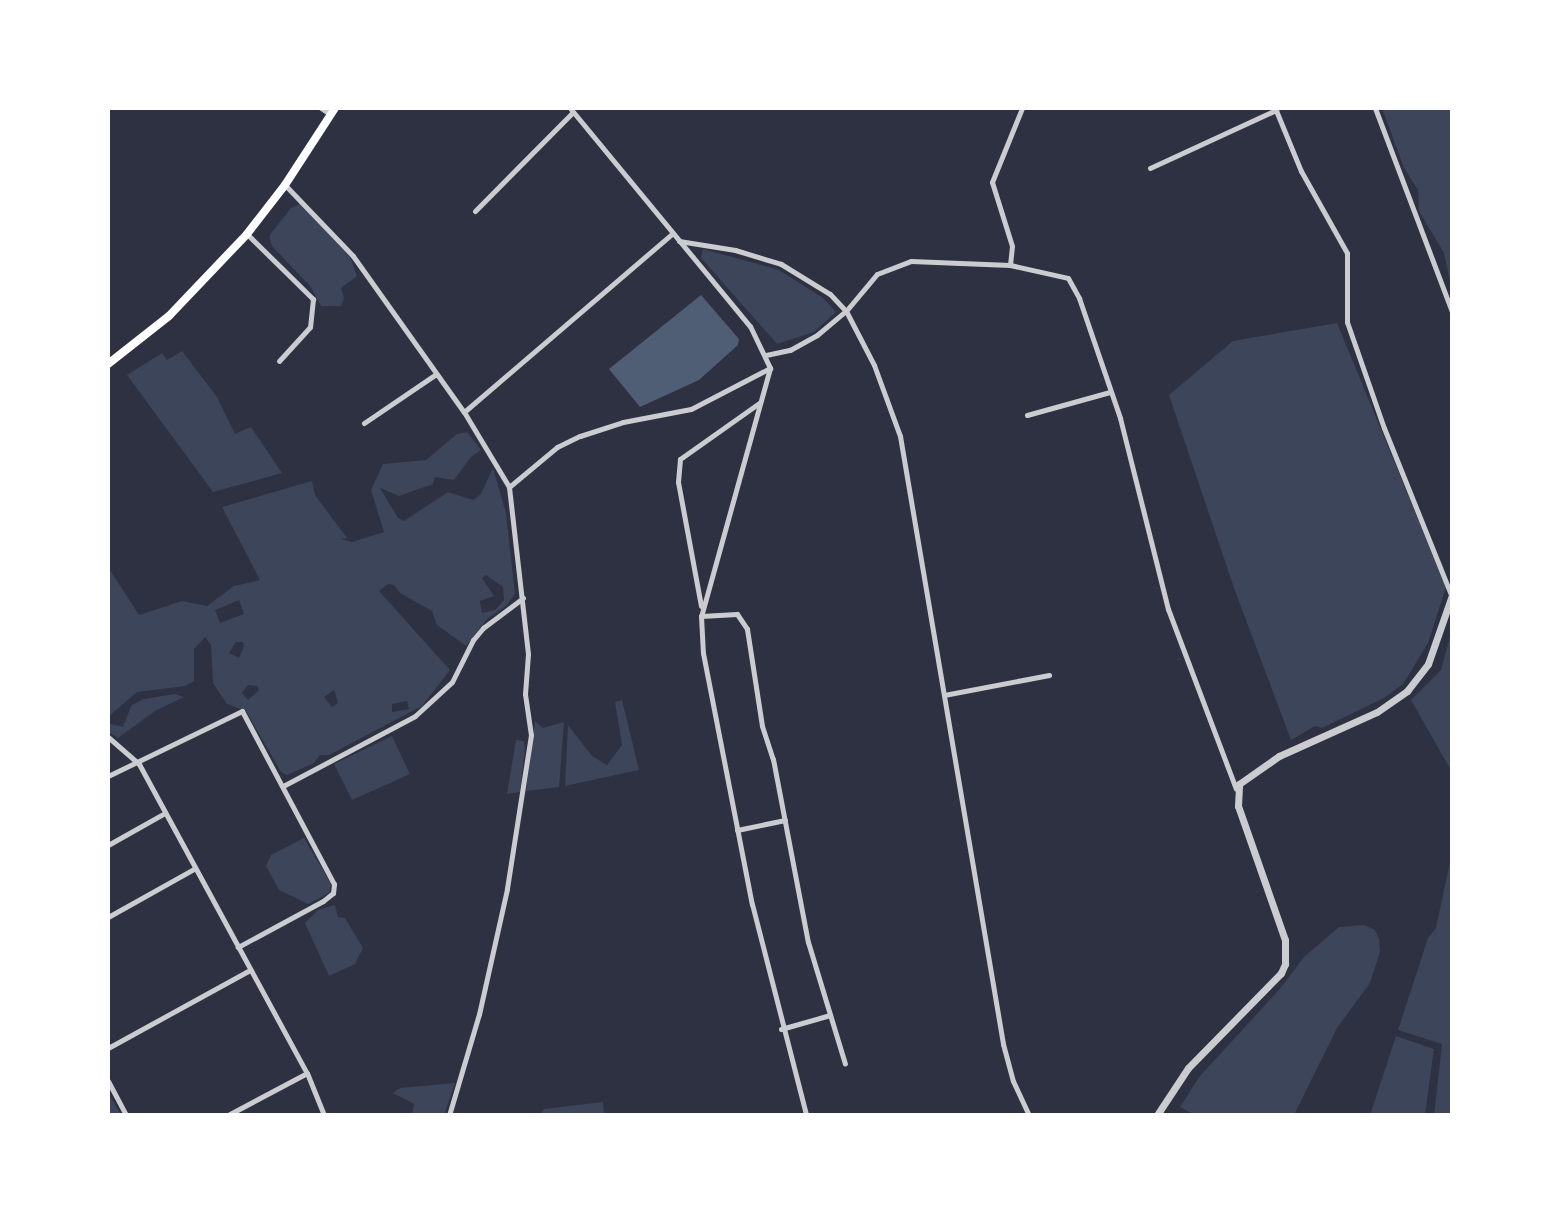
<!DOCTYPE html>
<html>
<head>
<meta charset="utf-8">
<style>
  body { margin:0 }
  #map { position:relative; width:1560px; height:1223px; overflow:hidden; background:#2d3142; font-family:"PT Sans",sans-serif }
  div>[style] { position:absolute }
  .green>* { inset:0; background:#3c4559 }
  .water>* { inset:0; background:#4f5d75 }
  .minor>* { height:5px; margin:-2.5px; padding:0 2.5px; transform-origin:2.5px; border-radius:2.5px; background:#caccd0 }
  .tertiary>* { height:7px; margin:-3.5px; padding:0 3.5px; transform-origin:3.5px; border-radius:3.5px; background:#caccd0 }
  .primary>* { height:8px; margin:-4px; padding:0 4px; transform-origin:4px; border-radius:4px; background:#fff }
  span { translate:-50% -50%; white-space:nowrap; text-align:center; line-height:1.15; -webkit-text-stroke:4.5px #fff; paint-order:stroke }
  .frame { position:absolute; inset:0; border:110px solid #fff; pointer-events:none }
</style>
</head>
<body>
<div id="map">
  <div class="green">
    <div style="clip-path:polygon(1382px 108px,1452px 108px,1452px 291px,1444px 253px,1419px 211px,1418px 190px,1404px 168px)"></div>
    <div style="clip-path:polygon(300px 204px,350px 257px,357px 276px,341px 288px,344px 298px,341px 306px,321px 306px,310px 286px,272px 246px,269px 236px,291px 208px)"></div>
    <div style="clip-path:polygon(703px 249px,779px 270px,823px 298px,836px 312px,814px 332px,777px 344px,701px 258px)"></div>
    <div style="clip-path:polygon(1337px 323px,1446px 587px,1428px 643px,1403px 684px,1384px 698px,1322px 728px,1315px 726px,1291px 740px,1234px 588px,1169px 395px,1233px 341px)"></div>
    <div style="clip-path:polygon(182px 351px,217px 397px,235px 434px,251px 427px,282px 473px,213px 492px,127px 375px,162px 353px,167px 360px)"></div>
    <div style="clip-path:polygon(evenodd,467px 432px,481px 450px,471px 457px,454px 480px,435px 477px,433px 484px,399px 496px,380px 488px,398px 518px,404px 521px,448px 492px,473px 500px,481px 494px,493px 468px,506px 513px,515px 594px,506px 606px,487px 619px,466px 646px,437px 625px,432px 611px,400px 593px,394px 585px,388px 584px,379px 591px,450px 670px,422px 706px,329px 755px,320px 755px,314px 763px,287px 775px,281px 772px,246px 711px,227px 704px,213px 683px,211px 645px,205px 637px,194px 649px,194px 681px,185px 686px,137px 692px,108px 717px,108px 567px,139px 615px,182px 601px,207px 606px,234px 586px,260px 580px,222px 507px,312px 481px,315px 495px,347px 538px,341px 539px,352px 542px,384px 532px,371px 490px,383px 464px,426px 460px,457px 434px,467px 432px,486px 575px,503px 587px,504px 600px,495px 610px,482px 613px,480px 601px,494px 596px,482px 578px,486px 575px,467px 432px,239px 600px,244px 614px,220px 623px,215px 610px,239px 600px,467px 432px,236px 642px,243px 642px,244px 646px,239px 658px,229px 653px,236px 642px,467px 432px,248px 685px,257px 686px,259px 690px,248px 700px,242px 693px,248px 685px,467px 432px,334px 690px,338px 703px,332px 707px,324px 697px,334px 690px,467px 432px,407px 701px,409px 709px,392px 712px,392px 704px,407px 701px)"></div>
    <div style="clip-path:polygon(1452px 629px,1452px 772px,1411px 700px,1441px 670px)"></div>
    <div style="clip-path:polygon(175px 694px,184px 697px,155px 711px,118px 738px,108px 732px,108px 723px,123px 727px,131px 706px,143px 699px)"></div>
    <div style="clip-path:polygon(622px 700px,639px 770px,565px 786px,568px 725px,592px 756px,607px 765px,622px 745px,615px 702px)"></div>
    <div style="clip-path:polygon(535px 721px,543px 728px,564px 722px,559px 787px,526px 791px)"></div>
    <div style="clip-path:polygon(392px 736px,410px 774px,352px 800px,334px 764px)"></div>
    <div style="clip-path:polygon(516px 740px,524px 741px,525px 748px,520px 792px,507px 794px)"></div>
    <div style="clip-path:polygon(304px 838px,331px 884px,329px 893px,308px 904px,279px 890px,266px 866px,271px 855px)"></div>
    <div style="clip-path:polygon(1452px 852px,1452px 1115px,1434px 1115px,1442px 1044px,1398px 1030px,1428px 938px,1436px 928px)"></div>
    <div style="clip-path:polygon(335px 905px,338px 917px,345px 918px,363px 948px,355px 964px,329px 976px,305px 923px,318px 910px)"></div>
    <div style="clip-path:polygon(1364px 925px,1375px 930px,1379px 939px,1380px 952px,1370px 983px,1337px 1028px,1294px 1115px,1195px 1115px,1180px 1107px,1200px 1076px,1279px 990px,1304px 957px,1339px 927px)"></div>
    <div style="clip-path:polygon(1396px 1036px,1434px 1049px,1425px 1115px,1370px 1115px)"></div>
    <div style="clip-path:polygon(455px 1083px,444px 1115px,412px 1115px,414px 1104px,393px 1093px,400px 1088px)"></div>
    <div style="clip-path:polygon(108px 1093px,121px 1115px,108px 1115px)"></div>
    <div style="clip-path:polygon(603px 1102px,604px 1115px,540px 1115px,544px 1109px)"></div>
  </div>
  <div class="water">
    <div style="clip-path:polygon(701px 295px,739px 339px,738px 345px,699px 380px,640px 407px,609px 369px)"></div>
  </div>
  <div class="minor">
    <div style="left:321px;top:108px;width:11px;rotate:34deg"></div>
    <div style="left:570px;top:108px;width:283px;rotate:50.5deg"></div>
    <div style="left:750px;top:326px;width:47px;rotate:64.5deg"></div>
    <div style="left:770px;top:368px;width:257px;rotate:105.5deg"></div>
    <div style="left:701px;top:616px;width:37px;rotate:87deg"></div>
    <div style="left:703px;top:653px;width:256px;rotate:79deg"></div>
    <div style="left:752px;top:904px;width:218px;rotate:75.6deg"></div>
    <div style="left:1275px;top:108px;width:68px;rotate:67.6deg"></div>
    <div style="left:1301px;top:171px;width:94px;rotate:60.7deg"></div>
    <div style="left:1347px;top:253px;width:69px;rotate:90deg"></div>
    <div style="left:1347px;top:322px;width:112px;rotate:70.8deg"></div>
    <div style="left:1384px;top:428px;width:182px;rotate:68.1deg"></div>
    <div style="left:1375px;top:108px;width:218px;rotate:69.3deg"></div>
    <div style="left:1150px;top:168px;width:139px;rotate:-24.7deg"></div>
    <div style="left:285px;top:185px;width:98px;rotate:46.2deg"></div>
    <div style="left:353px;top:256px;width:191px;rotate:54.6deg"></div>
    <div style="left:464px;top:412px;width:87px;rotate:59deg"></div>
    <div style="left:509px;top:487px;width:168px;rotate:83.5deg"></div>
    <div style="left:528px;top:654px;width:40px;rotate:94.3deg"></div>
    <div style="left:525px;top:694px;width:41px;rotate:81.7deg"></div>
    <div style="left:531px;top:735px;width:156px;rotate:98.9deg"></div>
    <div style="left:507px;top:889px;width:128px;rotate:102.6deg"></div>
    <div style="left:479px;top:1014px;width:105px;rotate:106.5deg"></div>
    <div style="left:475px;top:211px;width:139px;rotate:-45.3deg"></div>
    <div style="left:247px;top:234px;width:93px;rotate:44.6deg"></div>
    <div style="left:313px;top:299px;width:28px;rotate:96deg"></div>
    <div style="left:310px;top:327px;width:46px;rotate:132.4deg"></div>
    <div style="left:679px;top:241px;width:57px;rotate:9.1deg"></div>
    <div style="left:735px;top:250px;width:48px;rotate:16.9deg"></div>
    <div style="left:781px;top:264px;width:57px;rotate:31.5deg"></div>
    <div style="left:830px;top:294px;width:23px;rotate:47deg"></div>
    <div style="left:846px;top:311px;width:61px;rotate:62.6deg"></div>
    <div style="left:874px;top:365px;width:76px;rotate:69.9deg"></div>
    <div style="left:900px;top:436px;width:617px;rotate:80.38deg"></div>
    <div style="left:1003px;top:1044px;width:38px;rotate:75deg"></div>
    <div style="left:1013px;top:1081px;width:38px;rotate:65deg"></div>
    <div style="left:1010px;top:265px;width:19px;rotate:-84deg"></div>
    <div style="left:1012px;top:246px;width:67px;rotate:-107.4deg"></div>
    <div style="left:992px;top:182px;width:80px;rotate:-67.9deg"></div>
    <div style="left:766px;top:355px;width:25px;rotate:-12deg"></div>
    <div style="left:790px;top:350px;width:31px;rotate:-29deg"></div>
    <div style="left:817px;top:335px;width:38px;rotate:-40deg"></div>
    <div style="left:846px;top:311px;width:48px;rotate:-50deg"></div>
    <div style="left:877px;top:274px;width:36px;rotate:-21deg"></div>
    <div style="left:911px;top:261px;width:99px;rotate:2.3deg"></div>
    <div style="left:1010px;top:265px;width:59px;rotate:12.6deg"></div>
    <div style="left:1068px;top:278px;width:23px;rotate:61deg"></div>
    <div style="left:1079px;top:298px;width:127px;rotate:71.1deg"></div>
    <div style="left:1120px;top:418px;width:197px;rotate:75.9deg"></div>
    <div style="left:1168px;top:609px;width:192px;rotate:69.3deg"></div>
    <div style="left:464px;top:412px;width:275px;rotate:-40.6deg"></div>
    <div style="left:1027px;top:415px;width:86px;rotate:-15.5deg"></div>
    <div style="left:364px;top:423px;width:87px;rotate:-34.2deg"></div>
    <div style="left:509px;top:487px;width:62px;rotate:-39.8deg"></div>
    <div style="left:557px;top:447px;width:25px;rotate:-26deg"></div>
    <div style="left:580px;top:436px;width:45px;rotate:-18deg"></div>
    <div style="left:623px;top:422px;width:69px;rotate:-10.8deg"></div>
    <div style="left:691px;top:409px;width:89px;rotate:-27.4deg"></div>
    <div style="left:701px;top:606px;width:126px;rotate:-100.5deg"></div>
    <div style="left:678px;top:482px;width:23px;rotate:-85deg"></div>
    <div style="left:680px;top:459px;width:97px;rotate:-35.3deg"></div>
    <div style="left:701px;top:616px;width:36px;rotate:-3deg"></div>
    <div style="left:737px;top:614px;width:18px;rotate:56deg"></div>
    <div style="left:747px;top:629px;width:98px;rotate:81.2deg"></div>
    <div style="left:762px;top:726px;width:35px;rotate:72deg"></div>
    <div style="left:773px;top:759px;width:186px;rotate:79.2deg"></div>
    <div style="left:808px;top:942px;width:127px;rotate:73.1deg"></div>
    <div style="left:944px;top:695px;width:107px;rotate:-10.8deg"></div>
    <div style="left:108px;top:737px;width:41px;rotate:41.1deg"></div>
    <div style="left:139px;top:764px;width:352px;rotate:61.5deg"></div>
    <div style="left:307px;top:1073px;width:45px;rotate:68deg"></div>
    <div style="left:108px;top:776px;width:149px;rotate:-25.9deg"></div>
    <div style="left:242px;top:711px;width:196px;rotate:62deg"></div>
    <div style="left:334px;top:884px;width:9px;rotate:96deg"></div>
    <div style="left:333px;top:893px;width:13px;rotate:141deg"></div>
    <div style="left:323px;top:901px;width:97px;rotate:151.6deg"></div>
    <div style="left:283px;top:786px;width:149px;rotate:-27.9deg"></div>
    <div style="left:415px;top:716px;width:50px;rotate:-42.6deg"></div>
    <div style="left:452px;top:682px;width:47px;rotate:-63.4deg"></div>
    <div style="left:473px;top:640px;width:16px;rotate:-50deg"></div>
    <div style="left:483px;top:628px;width:50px;rotate:-36.9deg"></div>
    <div style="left:737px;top:830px;width:49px;rotate:-11.8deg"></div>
    <div style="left:108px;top:845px;width:63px;rotate:-29.4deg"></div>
    <div style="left:108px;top:917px;width:98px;rotate:-29.2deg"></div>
    <div style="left:781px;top:1029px;width:51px;rotate:-15.9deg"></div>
    <div style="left:108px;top:1048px;width:162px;rotate:-28.8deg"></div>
    <div style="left:108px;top:1081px;width:38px;rotate:62deg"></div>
    <div style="left:228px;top:1115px;width:89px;rotate:-28deg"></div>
  </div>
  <div class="tertiary">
    <div style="left:1157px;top:1115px;width:56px;rotate:-56.6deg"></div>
    <div style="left:1188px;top:1068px;width:133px;rotate:-45.6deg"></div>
    <div style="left:1281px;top:973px;width:10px;rotate:-66deg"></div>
    <div style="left:1285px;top:964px;width:24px;rotate:-90deg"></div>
    <div style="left:1285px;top:940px;width:142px;rotate:-109.3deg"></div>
    <div style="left:1238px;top:806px;width:22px;rotate:-87deg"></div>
    <div style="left:1239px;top:784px;width:49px;rotate:-35deg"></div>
    <div style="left:1279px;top:756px;width:107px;rotate:-24.2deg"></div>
    <div style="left:1377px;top:712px;width:37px;rotate:-35deg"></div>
    <div style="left:1407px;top:691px;width:34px;rotate:-52deg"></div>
    <div style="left:1428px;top:664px;width:73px;rotate:-70.8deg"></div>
  </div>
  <div class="primary">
    <div style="left:108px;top:364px;width:78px;rotate:-38.2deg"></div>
    <div style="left:169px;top:316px;width:113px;rotate:-46.4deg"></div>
    <div style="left:247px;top:234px;width:62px;rotate:-52.2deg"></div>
    <div style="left:285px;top:185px;width:92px;rotate:-57deg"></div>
  </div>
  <div class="frame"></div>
</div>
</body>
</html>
